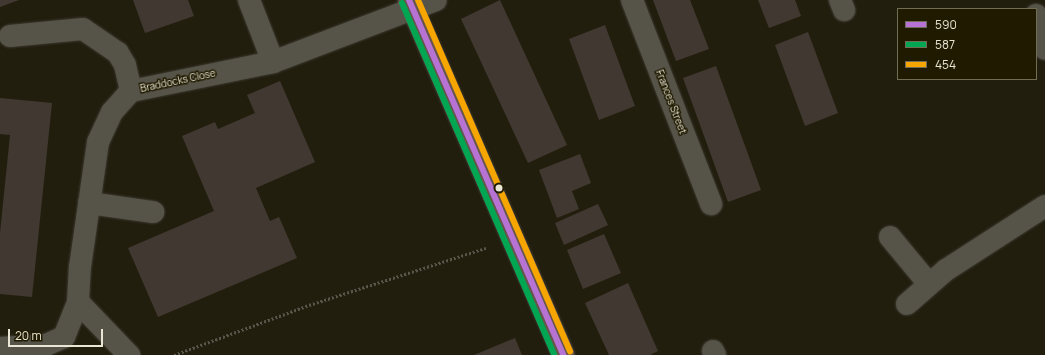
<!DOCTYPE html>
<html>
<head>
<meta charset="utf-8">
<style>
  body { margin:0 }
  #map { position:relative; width:1045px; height:355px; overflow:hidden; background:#221e0e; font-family:Manrope,sans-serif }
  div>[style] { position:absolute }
  .building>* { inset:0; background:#413931 }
  .path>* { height:2.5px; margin-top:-1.25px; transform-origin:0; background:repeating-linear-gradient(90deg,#58564b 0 2px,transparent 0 4px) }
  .roads { filter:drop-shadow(0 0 1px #3c392f) drop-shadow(0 0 1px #3c392f) }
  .minor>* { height:22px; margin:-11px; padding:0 11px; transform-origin:11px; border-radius:11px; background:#565348 }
  .highway>* { height:22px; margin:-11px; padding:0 11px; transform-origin:11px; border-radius:11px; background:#67554c }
  .bus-1>* { height:6px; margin:-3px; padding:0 3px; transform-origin:3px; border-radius:3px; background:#b673d3 }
  .bus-2>* { height:6px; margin:-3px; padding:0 3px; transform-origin:3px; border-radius:3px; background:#00a651 }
  .bus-3>* { height:6px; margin:-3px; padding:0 3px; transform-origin:3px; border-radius:3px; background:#f7a600 }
  .dots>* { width:11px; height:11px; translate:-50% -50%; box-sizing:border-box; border:2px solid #201a00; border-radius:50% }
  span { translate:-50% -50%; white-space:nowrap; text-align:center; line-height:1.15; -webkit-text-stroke:3px #201a00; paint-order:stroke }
  .street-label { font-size:10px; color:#e9e6d5 }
  .legend { position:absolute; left:897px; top:8px; width:140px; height:72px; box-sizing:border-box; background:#201a00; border:1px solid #706c55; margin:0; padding:5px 7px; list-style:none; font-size:12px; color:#e9e6d5 }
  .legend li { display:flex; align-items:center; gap:8px; height:20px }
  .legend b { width:20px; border:1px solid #706c55 }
  .scale { position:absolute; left:8px; top:329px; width:95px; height:18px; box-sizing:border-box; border:2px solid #e9e6d5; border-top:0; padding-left:5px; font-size:12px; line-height:14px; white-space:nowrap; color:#e9e6d5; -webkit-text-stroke:3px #201a00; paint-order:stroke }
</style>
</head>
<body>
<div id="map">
  <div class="building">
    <div style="clip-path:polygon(0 0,19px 0,0 7px)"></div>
    <div style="clip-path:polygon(133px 0,188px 0,194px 16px,145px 33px)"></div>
    <div style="clip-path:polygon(500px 0,567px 145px,528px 163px,461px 19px)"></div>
    <div style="clip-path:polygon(653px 0,690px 0,709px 49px,676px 61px)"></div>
    <div style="clip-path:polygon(758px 0,795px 0,801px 16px,769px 28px)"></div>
    <div style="clip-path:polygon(605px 25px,635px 106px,599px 120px,569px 39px)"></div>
    <div style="clip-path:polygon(808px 32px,838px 113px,805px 126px,775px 45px)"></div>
    <div style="clip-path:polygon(716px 66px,761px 190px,728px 202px,683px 78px)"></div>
    <div style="clip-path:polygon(280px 81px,315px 162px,256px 188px,270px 221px,279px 217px,297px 258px,158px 317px,128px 248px,214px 211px,182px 136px,215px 122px,218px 129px,255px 113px,247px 95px)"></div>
    <div style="clip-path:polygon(0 98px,52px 103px,32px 297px,0 294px,0 233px,10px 135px,0 134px)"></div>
    <div style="clip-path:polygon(580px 154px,591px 183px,572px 191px,579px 209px,557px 218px,539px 170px)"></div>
    <div style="clip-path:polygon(598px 204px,608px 225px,564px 245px,555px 223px)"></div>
    <div style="clip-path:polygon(604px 234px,621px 273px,583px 289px,567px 250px)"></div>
    <div style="clip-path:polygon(628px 283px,658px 351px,650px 355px,609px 355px,585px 303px)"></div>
    <div style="clip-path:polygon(515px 338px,522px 355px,474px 355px)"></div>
  </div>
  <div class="path">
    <div style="left:174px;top:355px;width:144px;rotate:-20.3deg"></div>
    <div style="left:309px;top:305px;width:186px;rotate:-17.9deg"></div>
  </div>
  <div class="roads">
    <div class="minor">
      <div style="left:249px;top:0;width:66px;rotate:68.8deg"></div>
      <div style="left:632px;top:0;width:219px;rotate:68.8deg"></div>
      <div style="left:840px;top:0;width:11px;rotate:68deg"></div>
      <div style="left:1036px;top:15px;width:35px;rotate:75deg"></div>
      <div style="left:10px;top:36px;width:73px;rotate:-5.5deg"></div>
      <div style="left:83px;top:29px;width:42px;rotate:34.4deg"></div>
      <div style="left:118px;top:53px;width:14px;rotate:60deg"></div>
      <div style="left:125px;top:65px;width:27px;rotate:77deg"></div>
      <div style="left:89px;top:203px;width:65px;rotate:8deg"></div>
      <div style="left:890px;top:237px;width:61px;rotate:50.3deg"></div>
      <div style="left:78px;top:302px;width:74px;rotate:46.1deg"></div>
      <div style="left:907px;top:304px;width:52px;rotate:-41.1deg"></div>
      <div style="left:946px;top:270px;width:118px;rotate:-32.9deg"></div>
      <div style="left:0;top:348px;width:46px;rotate:-3.7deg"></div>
      <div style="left:46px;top:345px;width:20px;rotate:-24deg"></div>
      <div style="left:64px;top:337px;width:38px;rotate:-68deg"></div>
      <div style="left:78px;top:302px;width:35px;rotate:-87deg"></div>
      <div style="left:80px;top:267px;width:126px;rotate:-81.8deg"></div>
      <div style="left:98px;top:142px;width:33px;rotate:-65deg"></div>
      <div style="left:112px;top:112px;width:28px;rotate:-48deg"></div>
      <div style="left:131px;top:91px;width:145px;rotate:-11.5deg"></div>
      <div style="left:273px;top:62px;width:174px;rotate:-20.8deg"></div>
      <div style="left:713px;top:351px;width:4px;rotate:63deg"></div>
    </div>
    <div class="highway">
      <div style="left:409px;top:0;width:387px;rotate:66.5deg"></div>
    </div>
  </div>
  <div class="bus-1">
    <div style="left:409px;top:0;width:387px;rotate:66.5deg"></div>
  </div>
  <div class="bus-2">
    <div style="left:402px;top:3px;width:383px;rotate:66.6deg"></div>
  </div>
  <div class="bus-3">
    <div style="left:418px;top:0;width:383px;rotate:66.6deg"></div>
  </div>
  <div class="dots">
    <div style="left:499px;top:188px;background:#e9e6d5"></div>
  </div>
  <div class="street-label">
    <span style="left:178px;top:81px;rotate:-12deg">Braddocks Close</span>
    <span style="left:671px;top:102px;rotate:69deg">Frances Street</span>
  </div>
  <ul class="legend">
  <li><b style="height:5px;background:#b673d3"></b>590</li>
  <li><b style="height:5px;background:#00a651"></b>587</li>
  <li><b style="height:5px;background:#f7a600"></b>454</li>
  </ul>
  <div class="scale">20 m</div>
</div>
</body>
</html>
